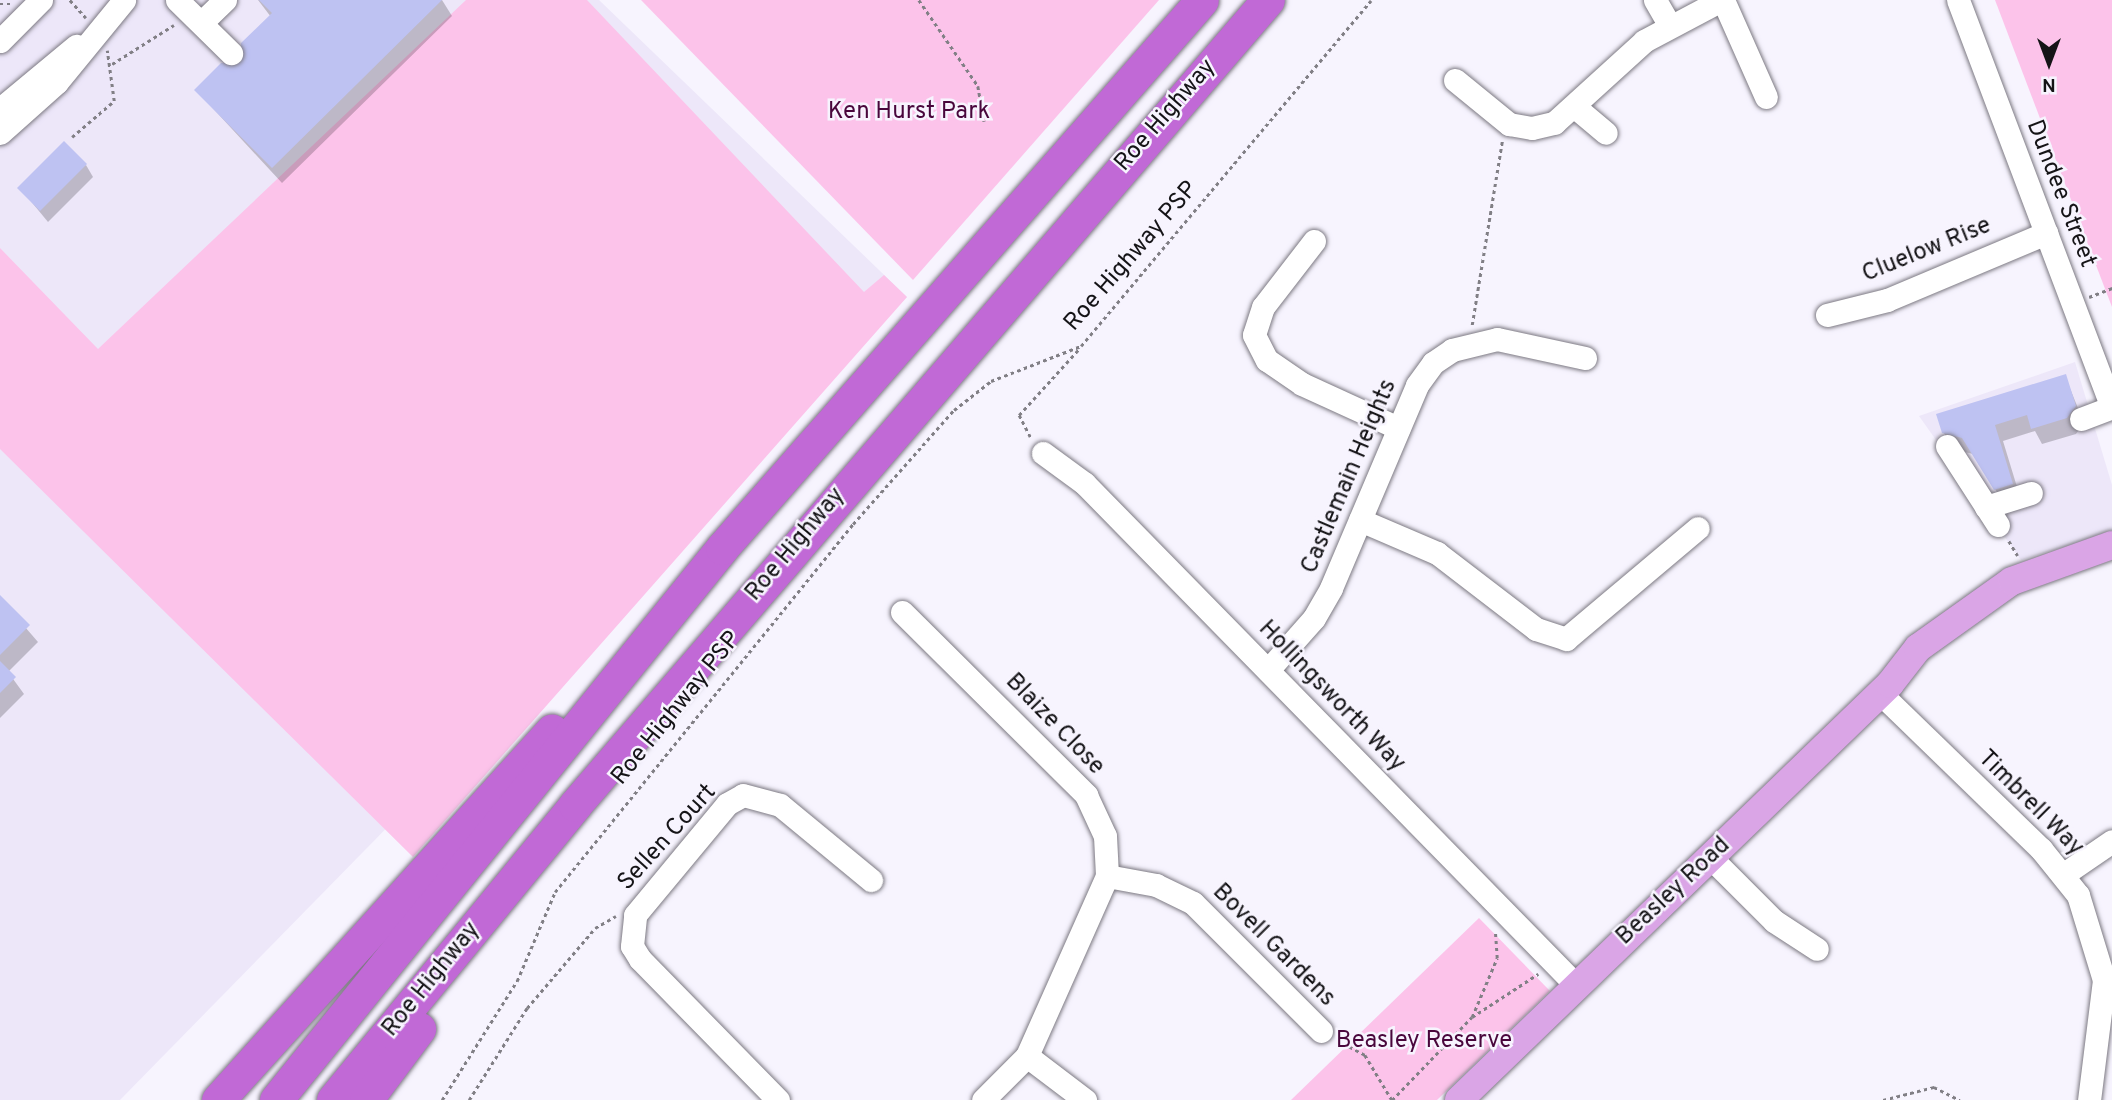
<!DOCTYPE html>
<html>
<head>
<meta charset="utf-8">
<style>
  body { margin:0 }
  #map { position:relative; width:2112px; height:1100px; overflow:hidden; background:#f7f4fe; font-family:Overpass,sans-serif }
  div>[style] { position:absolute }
  .built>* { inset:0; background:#ede7f9 }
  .green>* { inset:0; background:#fcc3ea }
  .shadow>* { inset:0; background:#0003 }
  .building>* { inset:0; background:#bec2f2 }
  .path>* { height:2.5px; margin-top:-1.25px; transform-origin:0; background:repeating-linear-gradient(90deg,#817f85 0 3.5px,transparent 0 7px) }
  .roads { filter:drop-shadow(0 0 2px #7c7982) drop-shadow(0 0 2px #7c7982) }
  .minor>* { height:23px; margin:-11.5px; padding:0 11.5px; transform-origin:11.5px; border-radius:11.5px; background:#fff }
  .major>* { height:28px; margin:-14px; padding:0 14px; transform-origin:14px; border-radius:14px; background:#daa5e6 }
  .highway>* { height:33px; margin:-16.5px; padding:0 16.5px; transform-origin:16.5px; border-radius:16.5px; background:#c169d6 }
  span { translate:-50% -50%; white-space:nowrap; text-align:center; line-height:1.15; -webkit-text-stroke:5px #f7f4fe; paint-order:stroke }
  .park-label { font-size:24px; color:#49063c }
  .street-label { font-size:24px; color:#151417 }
  .north { position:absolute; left:2014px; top:28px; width:70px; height:70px; -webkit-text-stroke:5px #f7f4fe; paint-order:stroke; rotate:180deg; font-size:19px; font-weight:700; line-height:28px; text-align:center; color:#151417 }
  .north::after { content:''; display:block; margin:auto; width:24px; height:32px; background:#151417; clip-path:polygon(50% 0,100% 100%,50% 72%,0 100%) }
</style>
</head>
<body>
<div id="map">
  <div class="built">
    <div style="clip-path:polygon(0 0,599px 0,907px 297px,120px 1100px,0 1100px)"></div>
    <div style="clip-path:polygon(2075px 362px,2112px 485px,2112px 532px,2021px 560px,1919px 416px)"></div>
  </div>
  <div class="green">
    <div style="clip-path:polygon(466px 0,587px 0,864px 292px,884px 275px,907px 297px,413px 857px,0 449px,0 248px,98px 349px)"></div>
    <div style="clip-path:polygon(641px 0,1159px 0,913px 280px)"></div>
    <div style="clip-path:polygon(1995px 0,2112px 0,2112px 307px,2094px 260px)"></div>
    <div style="clip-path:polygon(1479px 918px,1550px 991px,1437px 1100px,1291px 1100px)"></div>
  </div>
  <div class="shadow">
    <div style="clip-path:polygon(258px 0,442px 0,452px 16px,282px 183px,196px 90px,242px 65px,271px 17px)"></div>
    <div style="clip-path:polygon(86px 165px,93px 177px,48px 222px,20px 188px)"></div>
    <div style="clip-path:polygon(2065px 376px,2084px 423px,2076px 434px,2042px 444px,2035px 431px,2003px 441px,2021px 500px,2005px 505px,1973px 454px,1953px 449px,1944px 433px)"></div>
    <div style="clip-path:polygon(0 598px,38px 642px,8px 672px,24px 694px,0 718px)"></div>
  </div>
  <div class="building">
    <div style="clip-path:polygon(259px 0,442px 0,272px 168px,194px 90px,221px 63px,241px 62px,241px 43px,272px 13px)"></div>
    <div style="clip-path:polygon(64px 141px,87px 164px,40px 211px,17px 188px)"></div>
    <div style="clip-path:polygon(2066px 374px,2076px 406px,2067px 418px,2031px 429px,2027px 415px,1995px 425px,2013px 484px,1994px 490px,1962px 438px,1942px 433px,1936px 414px)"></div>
    <div style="clip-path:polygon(0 595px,30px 625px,0 655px)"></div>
    <div style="clip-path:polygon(0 661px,16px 677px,0 693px)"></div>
  </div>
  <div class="path">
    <div style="left:70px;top:0;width:24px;rotate:48deg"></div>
    <div style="left:919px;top:0;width:104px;rotate:55.5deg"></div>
    <div style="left:978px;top:86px;width:36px;rotate:80deg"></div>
    <div style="left:0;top:4px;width:11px"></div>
    <div style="left:112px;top:64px;width:73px;rotate:-32.2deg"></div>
    <div style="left:72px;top:137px;width:55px;rotate:-40.6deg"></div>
    <div style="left:114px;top:101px;width:51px;rotate:-97.8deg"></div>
    <div style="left:2089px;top:297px;width:25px;rotate:-21deg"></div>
    <div style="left:1472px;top:325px;width:186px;rotate:-80.7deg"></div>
    <div style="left:1030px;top:437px;width:25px;rotate:-117deg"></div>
    <div style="left:1019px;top:415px;width:89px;rotate:-47.7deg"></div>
    <div style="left:2009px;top:541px;width:17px;rotate:59deg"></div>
    <div style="left:1472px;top:1017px;width:64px;rotate:-67deg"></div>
    <div style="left:1497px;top:958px;width:27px;rotate:-94deg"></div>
    <div style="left:1337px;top:1040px;width:32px;rotate:28deg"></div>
    <div style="left:1365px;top:1055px;width:52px;rotate:59deg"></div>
    <div style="left:442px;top:1100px;width:141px;rotate:-57.8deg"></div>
    <div style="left:517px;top:981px;width:97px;rotate:-66.9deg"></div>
    <div style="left:555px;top:892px;width:474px;rotate:-51deg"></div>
    <div style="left:853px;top:524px;width:152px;rotate:-48.5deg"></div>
    <div style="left:954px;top:410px;width:47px;rotate:-38.1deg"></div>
    <div style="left:991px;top:381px;width:97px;rotate:-21.3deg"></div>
    <div style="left:1081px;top:346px;width:451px;rotate:-50deg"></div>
    <div style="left:469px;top:1100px;width:109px;rotate:-57.8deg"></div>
    <div style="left:527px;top:1008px;width:105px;rotate:-49.6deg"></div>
    <div style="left:595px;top:928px;width:24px;rotate:-30deg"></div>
    <div style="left:1392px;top:1100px;width:115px;rotate:-46.1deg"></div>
    <div style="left:1472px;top:1017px;width:79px;rotate:-33.1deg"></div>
    <div style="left:1883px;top:1100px;width:53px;rotate:-14.3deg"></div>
    <div style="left:1934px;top:1087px;width:29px;rotate:27deg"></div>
  </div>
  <div class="roads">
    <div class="minor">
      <div style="left:177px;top:0;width:76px;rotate:44.5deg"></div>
      <div style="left:1655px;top:0;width:30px;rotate:60deg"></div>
      <div style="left:1723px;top:0;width:106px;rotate:66.1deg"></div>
      <div style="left:1958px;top:0;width:436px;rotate:69.3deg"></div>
      <div style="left:202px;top:22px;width:32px;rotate:-44deg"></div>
      <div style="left:0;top:41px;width:58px;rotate:-45deg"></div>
      <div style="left:1455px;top:80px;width:70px;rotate:39.2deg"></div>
      <div style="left:1509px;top:124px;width:23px;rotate:10deg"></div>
      <div style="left:1532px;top:128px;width:23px;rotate:-13deg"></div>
      <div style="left:1554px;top:123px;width:122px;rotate:-42.3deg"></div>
      <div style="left:1644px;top:41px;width:87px;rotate:-28deg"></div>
      <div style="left:1575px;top:107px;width:40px;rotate:40deg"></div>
      <div style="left:0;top:109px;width:99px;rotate:-39.7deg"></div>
      <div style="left:0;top:133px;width:76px;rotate:-41.8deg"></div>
      <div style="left:57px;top:82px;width:106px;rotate:-50.7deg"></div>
      <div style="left:1314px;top:241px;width:83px;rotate:127.7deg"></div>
      <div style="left:1263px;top:307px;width:29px;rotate:108deg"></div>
      <div style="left:1254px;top:335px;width:28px;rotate:63deg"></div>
      <div style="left:1267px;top:360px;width:42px;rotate:34.4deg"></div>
      <div style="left:1302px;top:384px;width:106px;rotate:24.6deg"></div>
      <div style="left:1827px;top:315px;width:62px;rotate:-14deg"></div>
      <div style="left:1887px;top:300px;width:173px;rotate:-22.8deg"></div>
      <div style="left:2081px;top:419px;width:33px;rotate:-21deg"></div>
      <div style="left:1947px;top:446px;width:94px;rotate:57.2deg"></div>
      <div style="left:1043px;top:453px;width:51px;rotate:36.2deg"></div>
      <div style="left:1084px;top:483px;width:703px;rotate:45.58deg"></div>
      <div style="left:1986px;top:507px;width:47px;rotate:-17.3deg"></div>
      <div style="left:1360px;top:520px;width:84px;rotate:23.2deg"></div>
      <div style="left:1437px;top:553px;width:125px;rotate:37.5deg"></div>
      <div style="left:1536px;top:629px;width:32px;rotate:18deg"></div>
      <div style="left:1566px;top:639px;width:172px;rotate:-40.1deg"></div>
      <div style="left:902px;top:612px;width:260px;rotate:44.8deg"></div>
      <div style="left:1086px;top:795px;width:45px;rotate:65.1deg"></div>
      <div style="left:1105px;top:836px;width:40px;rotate:87.1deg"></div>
      <div style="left:1107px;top:876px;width:197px;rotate:114deg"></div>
      <div style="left:1027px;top:1056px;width:62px;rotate:135deg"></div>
      <div style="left:1268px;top:670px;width:69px;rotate:-48.5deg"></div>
      <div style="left:1314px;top:618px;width:34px;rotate:-60deg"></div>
      <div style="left:1331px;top:588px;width:220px;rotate:-67deg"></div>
      <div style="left:1417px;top:385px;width:27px;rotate:-54deg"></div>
      <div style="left:1433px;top:363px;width:23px;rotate:-34deg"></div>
      <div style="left:1452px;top:350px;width:46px;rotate:-13.7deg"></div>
      <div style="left:1497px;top:339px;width:90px;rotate:12.2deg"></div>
      <div style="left:1881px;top:694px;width:223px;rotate:44.1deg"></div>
      <div style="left:2041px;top:849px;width:59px;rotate:51.2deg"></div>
      <div style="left:2078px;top:895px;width:89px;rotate:73deg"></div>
      <div style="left:2104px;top:980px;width:121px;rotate:97.1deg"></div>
      <div style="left:1711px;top:858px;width:89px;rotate:45deg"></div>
      <div style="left:1774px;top:921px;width:51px;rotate:33.1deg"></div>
      <div style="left:2064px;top:874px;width:58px;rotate:-34.5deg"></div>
      <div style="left:1107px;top:876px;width:50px;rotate:10.4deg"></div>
      <div style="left:1156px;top:885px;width:41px;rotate:25.9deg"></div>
      <div style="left:1193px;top:903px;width:181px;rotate:45deg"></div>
      <div style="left:1027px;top:1056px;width:73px;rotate:37.2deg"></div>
      <div style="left:778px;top:1100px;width:197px;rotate:-134.4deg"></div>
      <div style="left:640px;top:959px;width:15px;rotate:-122deg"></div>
      <div style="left:632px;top:946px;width:31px;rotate:-84deg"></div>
      <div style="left:635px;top:915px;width:144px;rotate:-50.3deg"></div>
      <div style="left:727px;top:804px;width:18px;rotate:-29deg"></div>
      <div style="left:743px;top:795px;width:38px;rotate:15deg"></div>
      <div style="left:780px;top:805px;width:118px;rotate:39.5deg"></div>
    </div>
    <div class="major">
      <div style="left:1459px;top:1100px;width:599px;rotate:-43.99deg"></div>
      <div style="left:1890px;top:684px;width:46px;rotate:-52.1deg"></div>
      <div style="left:1918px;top:648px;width:115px;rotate:-35.5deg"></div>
      <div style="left:2012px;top:581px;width:106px;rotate:-19.8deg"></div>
    </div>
    <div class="highway">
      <div style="left:218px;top:1100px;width:498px;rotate:-47.9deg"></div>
      <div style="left:276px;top:1100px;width:710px;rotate:-51.06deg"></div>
      <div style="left:722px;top:548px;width:728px;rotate:-48.78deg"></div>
      <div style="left:333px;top:1100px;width:382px;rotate:-50.6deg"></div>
      <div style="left:575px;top:805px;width:1062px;rotate:-49.28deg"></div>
      <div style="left:366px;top:1100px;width:89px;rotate:-53.3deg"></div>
    </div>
  </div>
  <div class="park-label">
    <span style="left:909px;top:113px">Ken Hurst Park</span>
    <span style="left:1424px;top:1042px">Beasley Reserve</span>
  </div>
  <div class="street-label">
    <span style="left:1166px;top:116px;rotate:-49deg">Roe Highway</span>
    <span style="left:2060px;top:194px;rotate:69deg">Dundee Street</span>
    <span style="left:1927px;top:251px;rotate:-22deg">Cluelow Rise</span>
    <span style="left:1132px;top:257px;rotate:-49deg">Roe Highway PSP</span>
    <span style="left:1350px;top:477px;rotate:-67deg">Castlemain Heights</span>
    <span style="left:796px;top:545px;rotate:-50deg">Roe Highway</span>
    <span style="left:1331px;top:697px;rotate:46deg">Hollingsworth Way</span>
    <span style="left:677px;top:709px;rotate:-51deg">Roe Highway PSP</span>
    <span style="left:1054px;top:725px;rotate:46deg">Blaize Close</span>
    <span style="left:2030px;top:804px;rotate:45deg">Timbrell Way</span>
    <span style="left:668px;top:838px;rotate:-48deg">Sellen Court</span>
    <span style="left:1674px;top:892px;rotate:-43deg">Beasley Road</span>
    <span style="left:1273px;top:946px;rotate:45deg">Bovell Gardens</span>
    <span style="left:432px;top:980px;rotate:-51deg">Roe Highway</span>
  </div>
  <div class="north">N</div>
</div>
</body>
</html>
